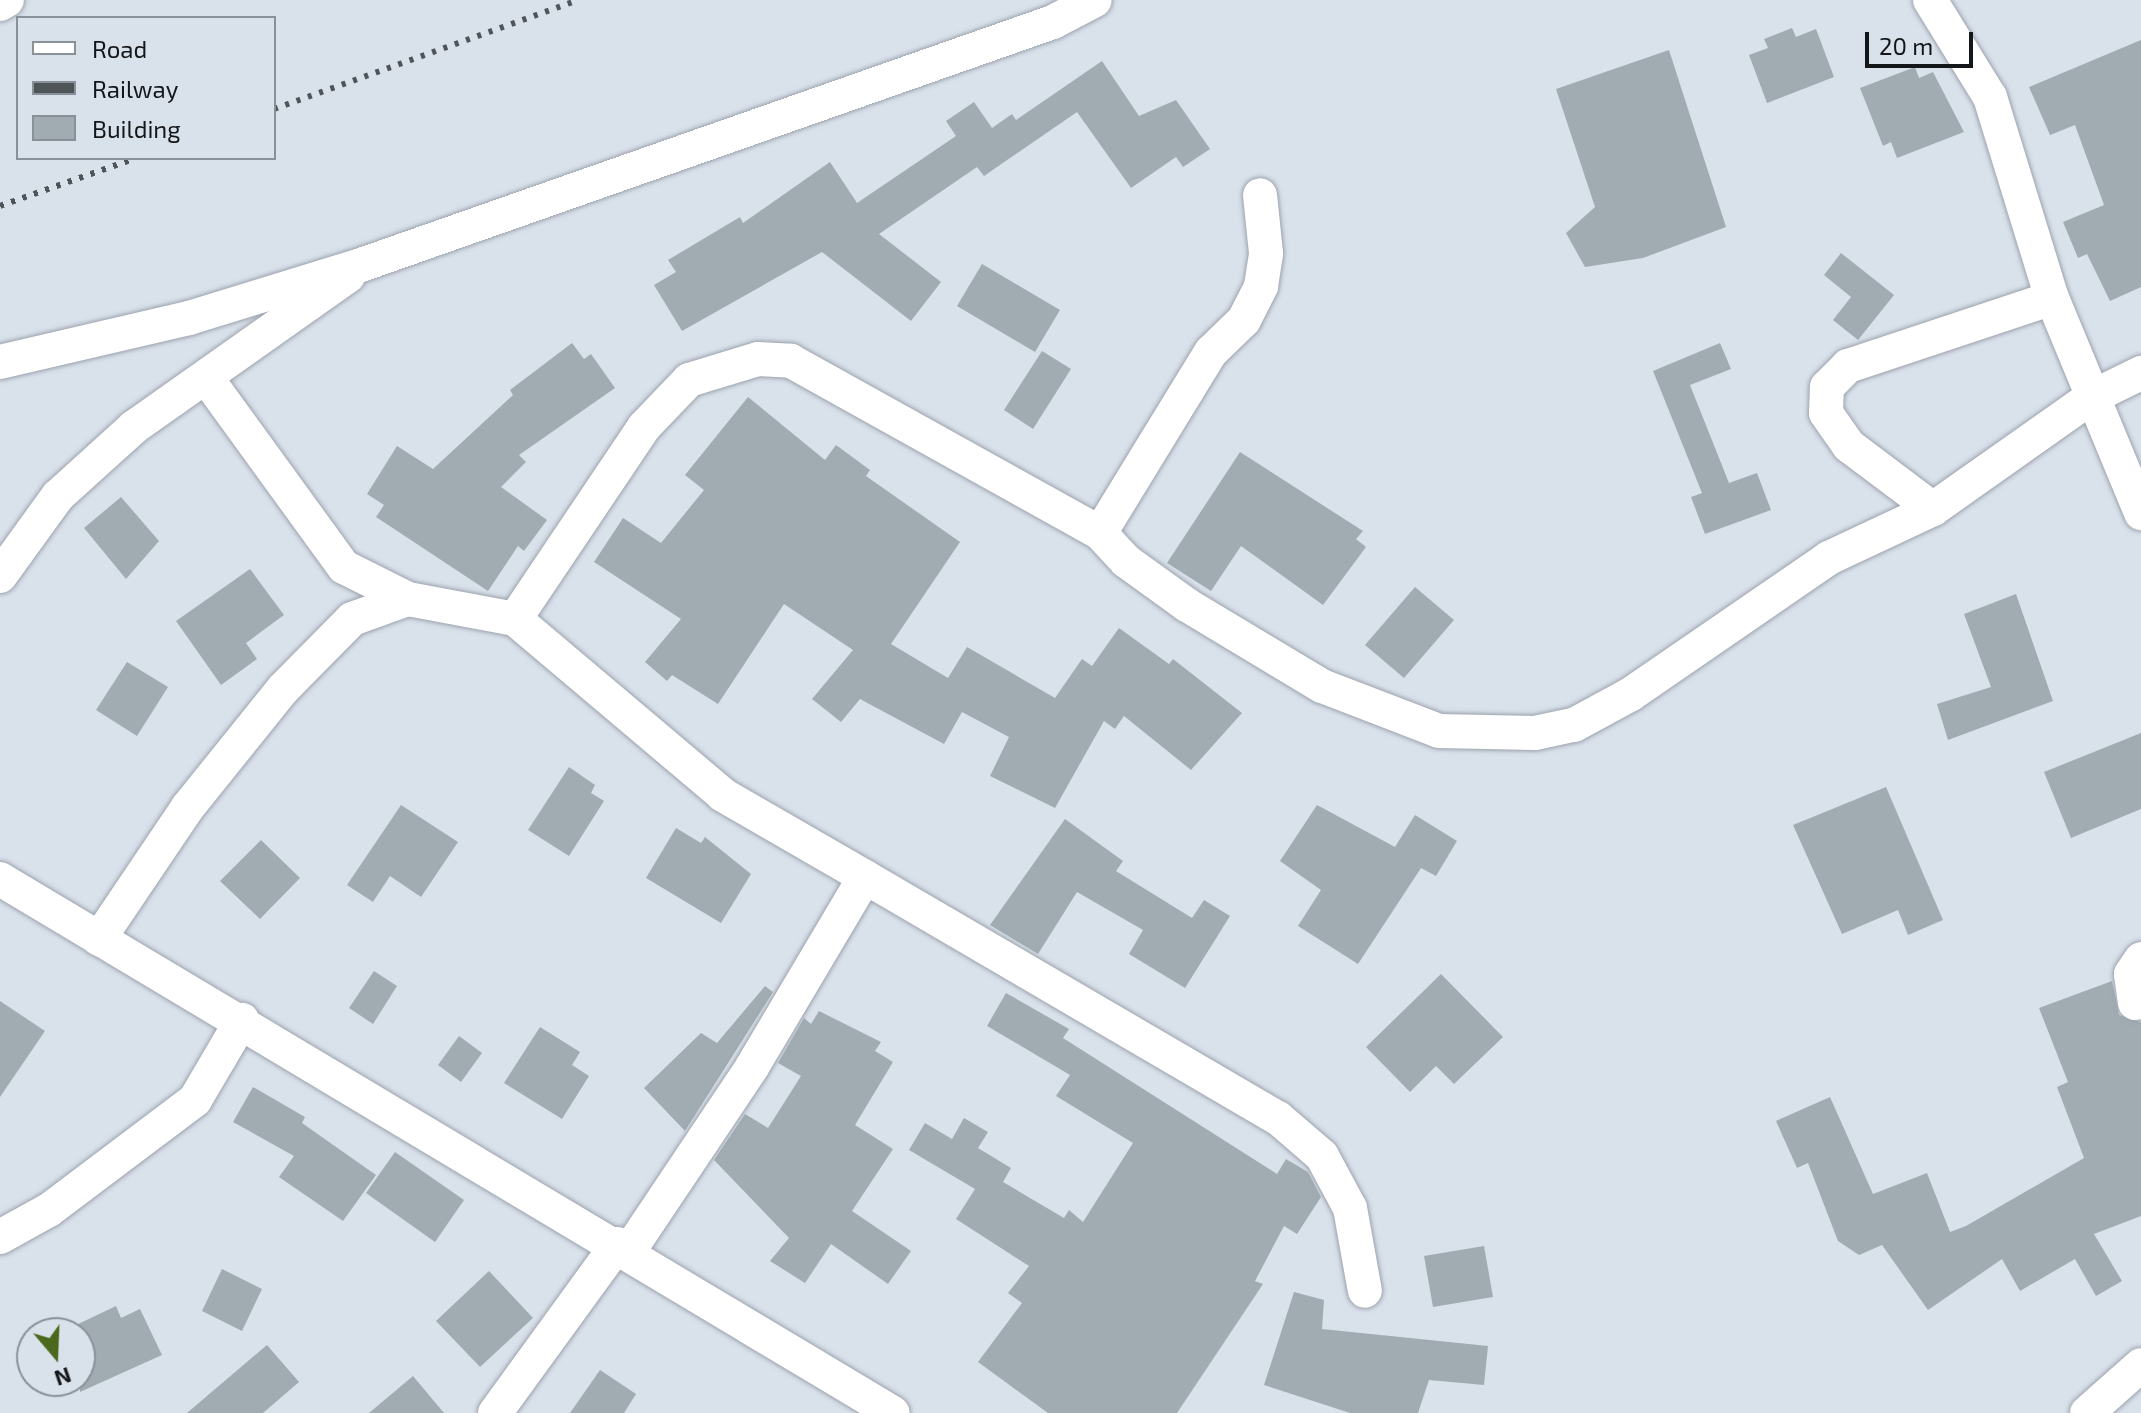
<!DOCTYPE html>
<html>
<head>
<meta charset="utf-8">
<style>
  body { margin:0 }
  #map { position:relative; width:2141px; height:1413px; overflow:hidden; background:#d9e1eb; font-family:"Exo 2",sans-serif }
  div>[style] { position:absolute }
  .building>* { inset:0; background:#a0acb2 }
  .roads { filter:drop-shadow(0 0 2px #9ca3ad) drop-shadow(0 0 2px #9ca3ad) }
  .street>* { height:34px; margin:-17px; padding:0 17px; transform-origin:17px; border-radius:17px; background:#fff }
  .rail>* { height:6px; margin-top:-3px; transform-origin:0; background:repeating-linear-gradient(90deg,#4f5459 0 4px,transparent 0 12px) }
  span { translate:-50% -50%; white-space:nowrap; text-align:center; line-height:1.15; -webkit-text-stroke:6px #d9e1eb; paint-order:stroke }
  .legend { position:absolute; left:16px; top:16px; width:260px; height:144px; box-sizing:border-box; background:#d9e1eb; border:2px solid #8a9097; margin:0; padding:10px 14px; list-style:none; font-size:24px; color:#14171a }
  .legend li { display:flex; align-items:center; gap:16px; height:40px }
  .legend b { width:40px; border:2px solid #8a9097 }
  .north { position:absolute; left:16px; top:1317px; width:80px; height:80px; box-sizing:border-box; background:#d9e1eb; border:2px solid #8a9097; border-radius:50%; rotate:161deg; font-size:22px; font-weight:700; line-height:32px; text-align:center; color:#14171a }
  .north::after { content:''; display:block; margin:auto; width:28px; height:36px; background:#4b681c; clip-path:polygon(50% 0,100% 100%,50% 72%,0 100%) }
  .scale { position:absolute; left:1865px; top:32px; width:108px; height:36px; box-sizing:border-box; border:4px solid #14171a; border-top:0; padding-left:10px; font-size:24px; line-height:28px; white-space:nowrap; color:#14171a; -webkit-text-stroke:6px #d9e1eb; paint-order:stroke }
</style>
</head>
<body>
<div id="map">
  <div class="building">
    <div style="clip-path:polygon(1792px 28px,1796px 37px,1816px 29px,1834px 77px,1767px 103px,1749px 55px,1768px 48px,1764px 39px)"></div>
    <div style="clip-path:polygon(2141px 40px,2141px 287px,2110px 301px,2087px 254px,2078px 258px,2063px 222px,2104px 205px,2075px 125px,2050px 135px,2029px 87px)"></div>
    <div style="clip-path:polygon(1669px 50px,1726px 227px,1643px 258px,1585px 267px,1566px 233px,1595px 207px,1556px 89px)"></div>
    <div style="clip-path:polygon(1102px 61px,1139px 116px,1176px 100px,1210px 149px,1183px 167px,1176px 157px,1131px 188px,1077px 112px,984px 176px,977px 167px,879px 234px,941px 282px,911px 321px,822px 252px,682px 331px,654px 285px,676px 272px,668px 260px,740px 217px,743px 223px,830px 162px,857px 203px,956px 136px,946px 121px,974px 102px,992px 128px,1012px 114px,1016px 120px)"></div>
    <div style="clip-path:polygon(1915px 67px,1919px 78px,1933px 72px,1964px 132px,1897px 158px,1891px 142px,1883px 146px,1860px 88px)"></div>
    <div style="clip-path:polygon(1841px 253px,1894px 295px,1858px 340px,1833px 320px,1851px 297px,1824px 275px)"></div>
    <div style="clip-path:polygon(982px 264px,1060px 310px,1035px 352px,957px 306px)"></div>
    <div style="clip-path:polygon(572px 343px,584px 359px,591px 354px,615px 388px,519px 455px,526px 462px,501px 487px,547px 520px,524px 551px,518px 546px,488px 591px,376px 517px,384px 505px,367px 494px,397px 446px,433px 469px,513px 395px,510px 390px)"></div>
    <div style="clip-path:polygon(1720px 343px,1731px 369px,1690px 385px,1729px 483px,1757px 473px,1771px 510px,1705px 534px,1691px 497px,1702px 493px,1653px 371px)"></div>
    <div style="clip-path:polygon(1042px 351px,1071px 369px,1033px 429px,1004px 410px)"></div>
    <div style="clip-path:polygon(748px 397px,825px 460px,836px 445px,870px 470px,866px 476px,960px 542px,891px 644px,948px 678px,967px 647px,1055px 698px,1082px 659px,1092px 666px,1119px 628px,1169px 664px,1173px 659px,1242px 713px,1191px 770px,1124px 716px,1115px 729px,1104px 721px,1055px 808px,990px 776px,1009px 737px,962px 712px,944px 744px,860px 699px,841px 722px,812px 699px,853px 650px,784px 604px,718px 704px,672px 675px,667px 681px,645px 662px,681px 619px,594px 562px,623px 518px,661px 543px,704px 490px,685px 475px)"></div>
    <div style="clip-path:polygon(1240px 452px,1363px 531px,1356px 539px,1366px 547px,1323px 605px,1241px 546px,1211px 591px,1167px 563px)"></div>
    <div style="clip-path:polygon(121px 497px,159px 541px,126px 579px,84px 528px)"></div>
    <div style="clip-path:polygon(250px 569px,284px 615px,246px 643px,257px 659px,221px 685px,176px 621px)"></div>
    <div style="clip-path:polygon(1415px 587px,1454px 620px,1404px 678px,1365px 645px)"></div>
    <div style="clip-path:polygon(2016px 594px,2053px 701px,1948px 740px,1937px 704px,1991px 687px,1964px 614px)"></div>
    <div style="clip-path:polygon(127px 662px,168px 687px,137px 736px,96px 710px)"></div>
    <div style="clip-path:polygon(2141px 733px,2141px 809px,2071px 838px,2044px 772px)"></div>
    <div style="clip-path:polygon(569px 767px,595px 785px,591px 793px,604px 801px,569px 856px,528px 830px)"></div>
    <div style="clip-path:polygon(1886px 787px,1943px 920px,1908px 935px,1898px 910px,1842px 934px,1793px 825px)"></div>
    <div style="clip-path:polygon(401px 805px,458px 842px,421px 897px,390px 876px,373px 902px,347px 885px)"></div>
    <div style="clip-path:polygon(1317px 805px,1395px 847px,1415px 815px,1457px 841px,1436px 876px,1421px 868px,1358px 964px,1298px 926px,1321px 890px,1280px 861px)"></div>
    <div style="clip-path:polygon(1065px 819px,1123px 861px,1116px 871px,1192px 918px,1204px 900px,1230px 916px,1185px 988px,1129px 954px,1143px 930px,1077px 892px,1038px 954px,990px 925px)"></div>
    <div style="clip-path:polygon(676px 828px,701px 843px,705px 837px,751px 874px,721px 923px,646px 878px)"></div>
    <div style="clip-path:polygon(261px 840px,300px 878px,260px 919px,220px 881px)"></div>
    <div style="clip-path:polygon(374px 971px,397px 986px,373px 1024px,349px 1008px)"></div>
    <div style="clip-path:polygon(1441px 974px,1503px 1037px,1454px 1084px,1436px 1066px,1410px 1092px,1366px 1047px)"></div>
    <div style="clip-path:polygon(2112px 981px,2119px 1015px,2141px 1022px,2141px 1216px,2094px 1234px,2122px 1281px,2096px 1296px,2075px 1259px,2020px 1291px,2002px 1259px,1928px 1310px,1882px 1245px,1859px 1255px,1838px 1241px,1808px 1163px,1797px 1168px,1776px 1121px,1830px 1097px,1873px 1194px,1927px 1173px,1950px 1232px,1966px 1226px,2084px 1158px,2057px 1087px,2068px 1082px,2039px 1008px)"></div>
    <div style="clip-path:polygon(765px 986px,773px 992px,685px 1131px,644px 1088px,701px 1033px,717px 1043px)"></div>
    <div style="clip-path:polygon(1006px 993px,1069px 1029px,1063px 1038px,1277px 1174px,1286px 1159px,1308px 1172px,1321px 1197px,1297px 1234px,1284px 1226px,1255px 1281px,1263px 1284px,1177px 1413px,1048px 1413px,978px 1362px,1022px 1303px,1008px 1293px,1029px 1266px,956px 1219px,975px 1189px,909px 1150px,925px 1123px,952px 1139px,964px 1118px,988px 1132px,978px 1148px,1011px 1168px,1003px 1182px,1064px 1218px,1069px 1210px,1083px 1222px,1133px 1143px,1056px 1096px,1070px 1075px,987px 1026px)"></div>
    <div style="clip-path:polygon(0 1001px,45px 1031px,0 1097px)"></div>
    <div style="clip-path:polygon(819px 1011px,881px 1042px,875px 1051px,893px 1062px,855px 1125px,893px 1149px,852px 1211px,911px 1251px,888px 1284px,831px 1244px,805px 1283px,770px 1261px,789px 1238px,714px 1160px,745px 1114px,768px 1128px,801px 1076px,778px 1063px,804px 1018px,811px 1024px)"></div>
    <div style="clip-path:polygon(540px 1027px,580px 1052px,572px 1065px,589px 1076px,562px 1119px,504px 1083px)"></div>
    <div style="clip-path:polygon(459px 1036px,482px 1053px,461px 1082px,438px 1065px)"></div>
    <div style="clip-path:polygon(253px 1087px,305px 1117px,302px 1123px,376px 1175px,343px 1221px,279px 1177px,294px 1156px,233px 1122px)"></div>
    <div style="clip-path:polygon(395px 1152px,464px 1200px,435px 1242px,366px 1193px)"></div>
    <div style="clip-path:polygon(1484px 1246px,1493px 1297px,1433px 1307px,1424px 1256px)"></div>
    <div style="clip-path:polygon(222px 1269px,262px 1289px,242px 1331px,202px 1311px)"></div>
    <div style="clip-path:polygon(489px 1271px,533px 1318px,480px 1367px,436px 1321px)"></div>
    <div style="clip-path:polygon(1294px 1292px,1324px 1300px,1322px 1329px,1488px 1346px,1484px 1385px,1429px 1380px,1418px 1413px,1350px 1413px,1264px 1385px)"></div>
    <div style="clip-path:polygon(116px 1306px,121px 1318px,140px 1309px,162px 1355px,80px 1392px,80px 1333px,72px 1327px)"></div>
    <div style="clip-path:polygon(267px 1345px,299px 1382px,263px 1413px,187px 1413px)"></div>
    <div style="clip-path:polygon(600px 1370px,636px 1394px,624px 1413px,570px 1413px)"></div>
    <div style="clip-path:polygon(413px 1376px,444px 1413px,369px 1413px)"></div>
  </div>
  <div class="roads">
    <div class="street">
      <div style="left:1930px;top:0;width:114px;rotate:58.3deg"></div>
      <div style="left:1990px;top:97px;width:210px;rotate:72.9deg"></div>
      <div style="left:2052px;top:298px;width:233px;rotate:67.5deg"></div>
      <div style="left:0;top:4px;width:8px;rotate:-30deg"></div>
      <div style="left:0;top:362px;width:194px;rotate:-13.1deg"></div>
      <div style="left:189px;top:318px;width:180px;rotate:-17.1deg"></div>
      <div style="left:361px;top:265px;width:733px;rotate:-19.35deg"></div>
      <div style="left:1053px;top:22px;width:47px;rotate:-27.6deg"></div>
      <div style="left:208px;top:380px;width:231px;rotate:54deg"></div>
      <div style="left:344px;top:567px;width:72px;rotate:26.6deg"></div>
      <div style="left:408px;top:599px;width:109px;rotate:10.6deg"></div>
      <div style="left:515px;top:619px;width:272px;rotate:40.2deg"></div>
      <div style="left:723px;top:795px;width:164px;rotate:30deg"></div>
      <div style="left:1933px;top:509px;width:105px;rotate:-143.1deg"></div>
      <div style="left:1849px;top:446px;width:40px;rotate:-124.9deg"></div>
      <div style="left:1826px;top:413px;width:26px;rotate:-88deg"></div>
      <div style="left:1827px;top:387px;width:30px;rotate:-45deg"></div>
      <div style="left:1848px;top:366px;width:215px;rotate:-18.4deg"></div>
      <div style="left:1100px;top:533px;width:212px;rotate:-58.5deg"></div>
      <div style="left:1211px;top:352px;width:46px;rotate:-44.1deg"></div>
      <div style="left:1244px;top:320px;width:38px;rotate:-63deg"></div>
      <div style="left:1261px;top:286px;width:33px;rotate:-81deg"></div>
      <div style="left:1266px;top:253px;width:58px;rotate:-95.9deg"></div>
      <div style="left:0;top:576px;width:99px;rotate:-54.1deg"></div>
      <div style="left:58px;top:496px;width:103px;rotate:-42.2deg"></div>
      <div style="left:134px;top:427px;width:262px;rotate:-35.2deg"></div>
      <div style="left:515px;top:619px;width:231px;rotate:-56.1deg"></div>
      <div style="left:644px;top:427px;width:65px;rotate:-46.2deg"></div>
      <div style="left:689px;top:380px;width:72px;rotate:-16.9deg"></div>
      <div style="left:758px;top:359px;width:33px;rotate:3deg"></div>
      <div style="left:791px;top:361px;width:354px;rotate:29.1deg"></div>
      <div style="left:1100px;top:533px;width:38px;rotate:47deg"></div>
      <div style="left:1126px;top:561px;width:75px;rotate:35.8deg"></div>
      <div style="left:1187px;top:605px;width:157px;rotate:31deg"></div>
      <div style="left:1322px;top:686px;width:125px;rotate:21deg"></div>
      <div style="left:1439px;top:731px;width:96px;rotate:1.2deg"></div>
      <div style="left:1535px;top:733px;width:40px;rotate:-12deg"></div>
      <div style="left:1574px;top:725px;width:65px;rotate:-28.5deg"></div>
      <div style="left:1631px;top:694px;width:240px;rotate:-34.5deg"></div>
      <div style="left:1829px;top:558px;width:115px;rotate:-25.2deg"></div>
      <div style="left:1933px;top:509px;width:194px;rotate:-35.2deg"></div>
      <div style="left:2092px;top:397px;width:55px;rotate:-26.1deg"></div>
      <div style="left:0;top:879px;width:1040px;rotate:30.88deg"></div>
      <div style="left:99px;top:939px;width:159px;rotate:-56deg"></div>
      <div style="left:188px;top:807px;width:151px;rotate:-51.2deg"></div>
      <div style="left:283px;top:689px;width:98px;rotate:-45.4deg"></div>
      <div style="left:352px;top:619px;width:59px;rotate:-19.7deg"></div>
      <div style="left:2135px;top:1003px;width:29px;rotate:-98deg"></div>
      <div style="left:2131px;top:974px;width:18px;rotate:-56deg"></div>
      <div style="left:0;top:1237px;width:56px;rotate:-28.9deg"></div>
      <div style="left:49px;top:1210px;width:183px;rotate:-37deg"></div>
      <div style="left:195px;top:1100px;width:93px;rotate:-59.6deg"></div>
      <div style="left:629px;top:1251px;width:221px;rotate:-56.2deg"></div>
      <div style="left:752px;top:1067px;width:221px;rotate:-59.3deg"></div>
      <div style="left:865px;top:877px;width:478px;rotate:30.3deg"></div>
      <div style="left:1278px;top:1118px;width:58px;rotate:40.8deg"></div>
      <div style="left:1322px;top:1156px;width:59px;rotate:61.7deg"></div>
      <div style="left:1350px;top:1208px;width:84px;rotate:79.8deg"></div>
      <div style="left:495px;top:1413px;width:209px;rotate:-54deg"></div>
      <div style="left:2087px;top:1413px;width:72px;rotate:-41.6deg"></div>
    </div>
  </div>
  <div class="rail">
    <div style="left:274px;top:109px;width:324px;rotate:-19.7deg"></div>
    <div style="left:0;top:206px;width:144px;rotate:-19.4deg"></div>
  </div>
  <ul class="legend">
  <li><b style="height:10px;background:#fff"></b>Road</li>
  <li><b style="height:10px;background:#4f5459"></b>Railway</li>
  <li><b style="height:22px;background:#a0acb2"></b>Building</li>
  </ul>
  <div class="north">N</div>
  <div class="scale">20 m</div>
</div>
</body>
</html>
